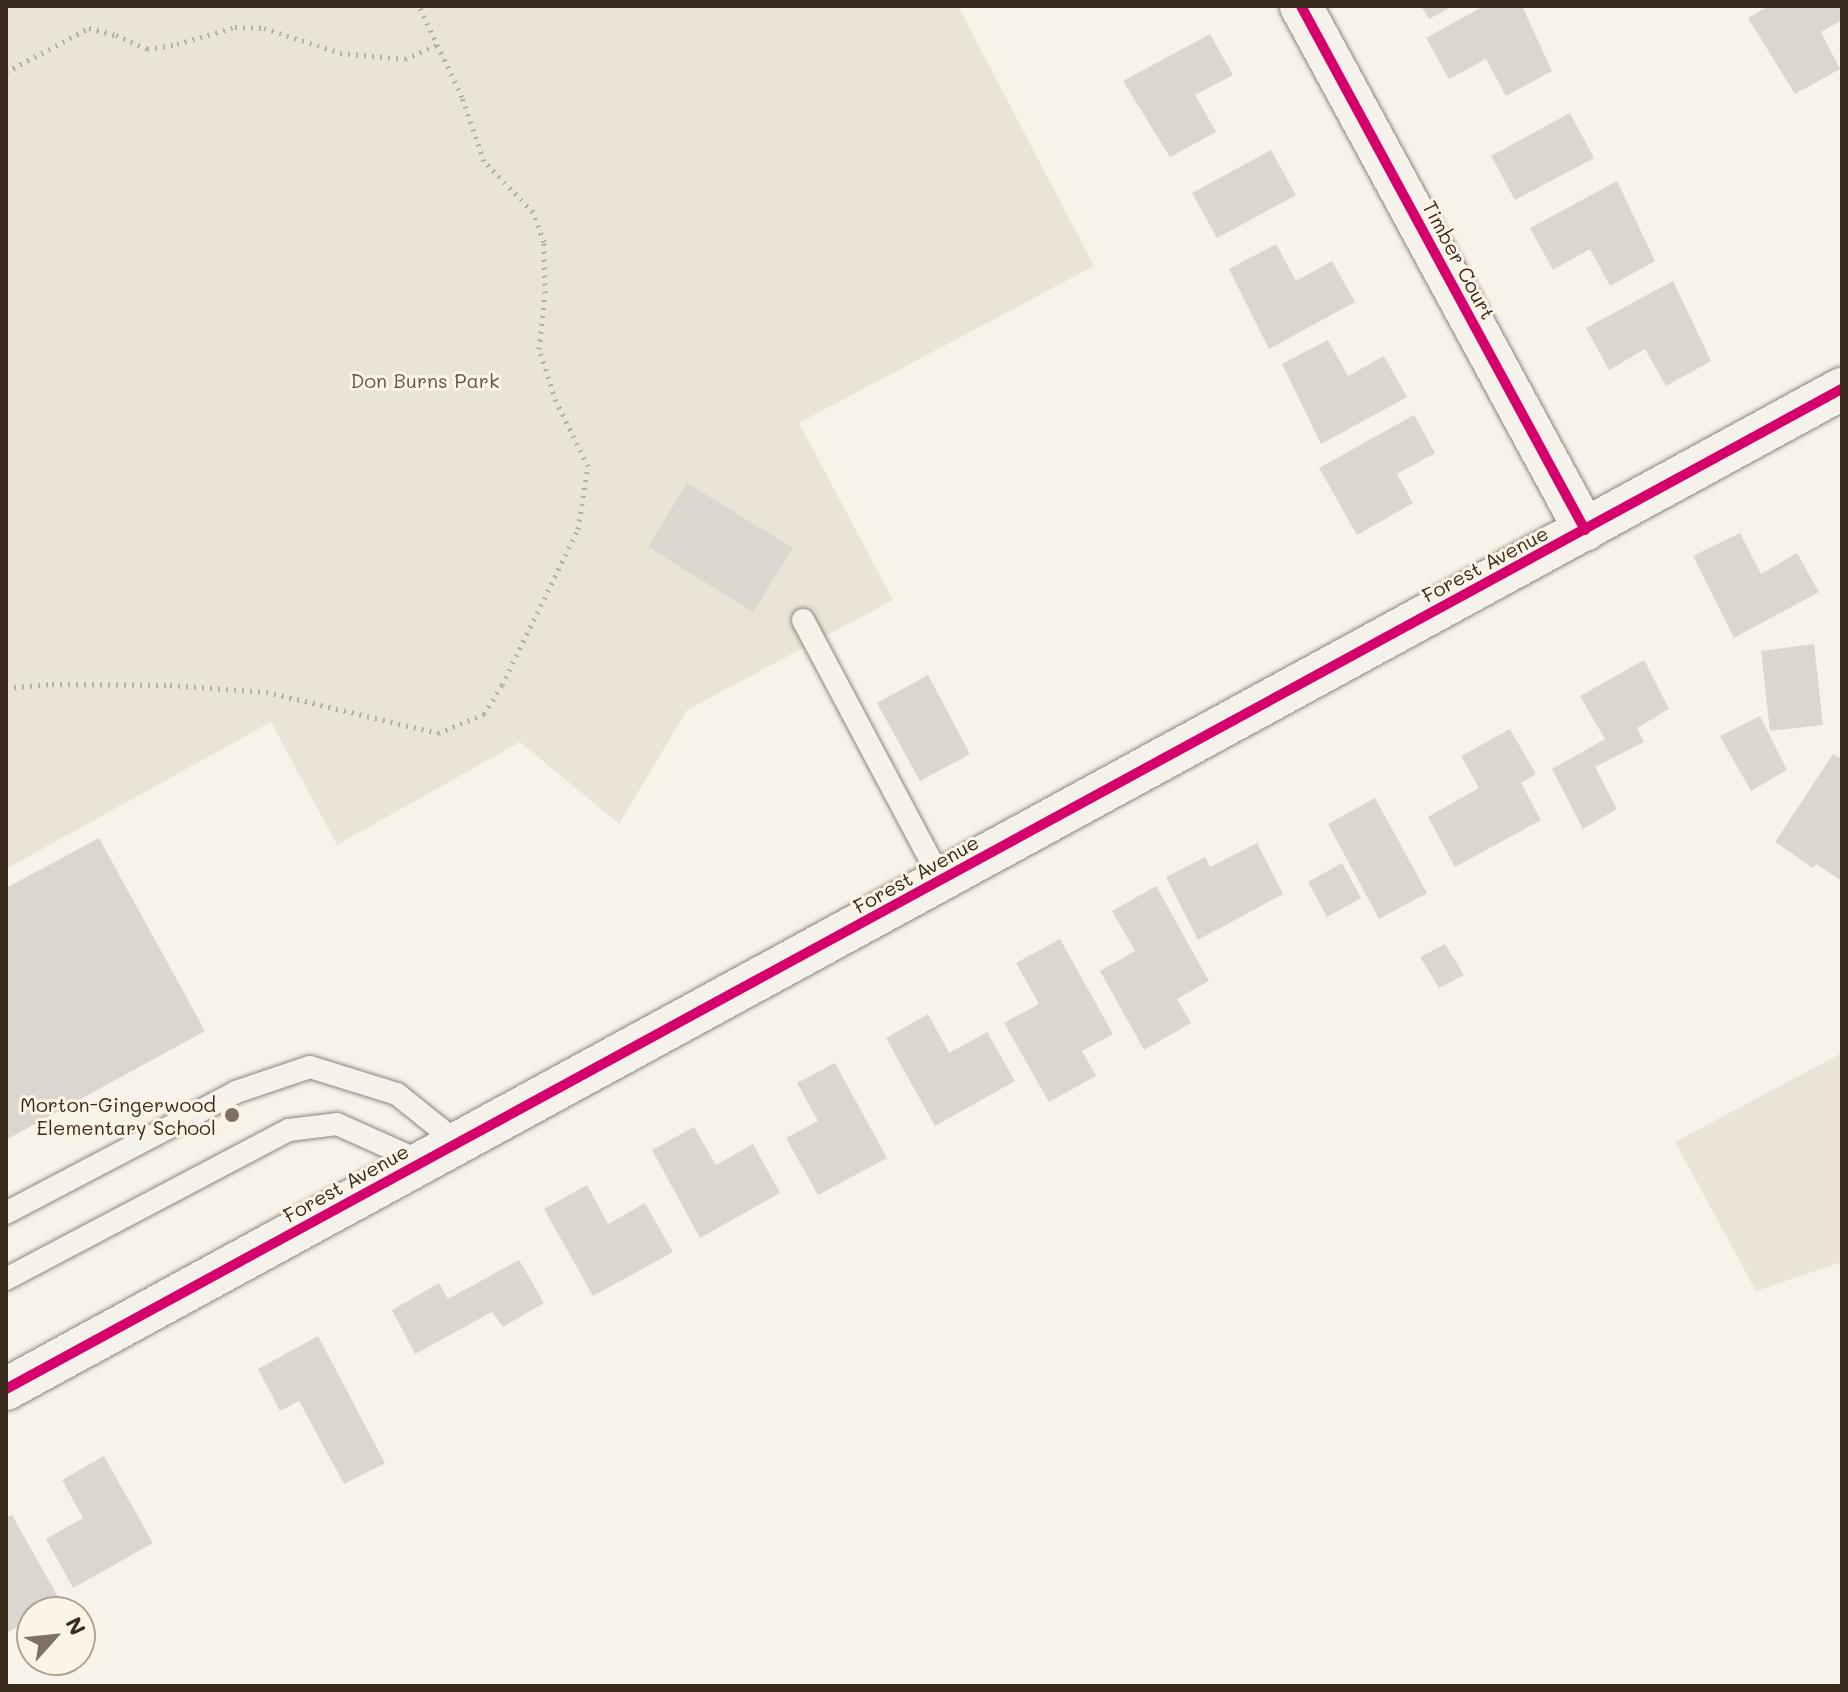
<!DOCTYPE html>
<html>
<head>
<meta charset="utf-8">
<style>
  body { margin:0 }
  #map { position:relative; width:1848px; height:1692px; overflow:hidden; background:#f7f3ea; font-family:Mali,sans-serif }
  div>[style] { position:absolute }
  .green>* { inset:0; background:#eae4d7 }
  .building>* { inset:0; background:#dbd7d0 }
  .path>* { height:5px; margin-top:-2.5px; transform-origin:0; background:repeating-linear-gradient(90deg,#b3afa9 0 2px,transparent 0 8px) }
  .roads { filter:drop-shadow(0 0 2px #8b867f) drop-shadow(0 0 2px #8b867f) }
  .lane>* { height:22px; margin:-11px; padding:0 11px; transform-origin:11px; border-radius:11px; background:#f5f2ec }
  .street>* { height:42px; margin:-21px; padding:0 21px; transform-origin:21px; border-radius:21px; background:#f5f2ec }
  .cycleway>* { height:10px; margin:-5px; padding:0 5px; transform-origin:5px; border-radius:5px; background:#d6006c }
  .dots>* { width:22px; height:22px; translate:-50% -50%; box-sizing:border-box; border:4px solid #fcf5e5; border-radius:50% }
  span { translate:-50% -50%; white-space:nowrap; text-align:center; line-height:1.15; -webkit-text-stroke:6px #fcf5e5; paint-order:stroke }
  .street-label { font-size:20px; color:#3b2a1e }
  .park-label { font-size:20px; color:#645648 }
  .poi-label { font-size:20px; color:#3b2a1e }
  .right { translate:-100% -50%; text-align:right }
  .frame { position:absolute; inset:0; border:8px solid #3b2a1e; pointer-events:none }
  .north { position:absolute; left:16px; top:1596px; width:80px; height:80px; box-sizing:border-box; background:#fcf5e5; border:2px solid #afa495; border-radius:50%; rotate:63deg; font-size:22px; font-weight:700; line-height:32px; text-align:center; color:#3b2a1e }
  .north::after { content:''; display:block; margin:auto; width:28px; height:36px; background:#7d7065; clip-path:polygon(50% 0,100% 100%,50% 72%,0 100%) }
</style>
</head>
<body>
<div id="map">
  <div class="green">
    <div style="clip-path:polygon(6px 6px,958px 6px,1094px 266px,799px 423px,893px 600px,687px 710px,619px 824px,520px 742px,337px 845px,271px 722px,6px 869px)"></div>
    <div style="clip-path:polygon(1842px 1053px,1842px 1262px,1756px 1291px,1675px 1142px)"></div>
  </div>
  <div class="building">
    <div style="clip-path:polygon(1421px 6px,1453px 6px,1429px 19px)"></div>
    <div style="clip-path:polygon(1484px 6px,1522px 6px,1552px 71px,1506px 96px,1486px 59px,1449px 79px,1426px 38px)"></div>
    <div style="clip-path:polygon(1769px 6px,1842px 6px,1842px 20px,1821px 32px,1840px 69px,1795px 94px,1748px 18px)"></div>
    <div style="clip-path:polygon(1210px 34px,1233px 75px,1195px 95px,1216px 132px,1170px 157px,1123px 81px)"></div>
    <div style="clip-path:polygon(1570px 113px,1594px 158px,1515px 200px,1491px 156px)"></div>
    <div style="clip-path:polygon(1271px 150px,1296px 195px,1217px 238px,1192px 193px)"></div>
    <div style="clip-path:polygon(1617px 181px,1655px 261px,1610px 286px,1590px 249px,1553px 270px,1530px 228px)"></div>
    <div style="clip-path:polygon(1276px 244px,1296px 281px,1332px 261px,1355px 302px,1269px 349px,1229px 269px)"></div>
    <div style="clip-path:polygon(1673px 281px,1711px 361px,1666px 386px,1645px 349px,1609px 370px,1586px 328px)"></div>
    <div style="clip-path:polygon(1328px 340px,1348px 376px,1384px 356px,1407px 397px,1321px 444px,1282px 364px)"></div>
    <div style="clip-path:polygon(1414px 415px,1435px 453px,1397px 474px,1413px 503px,1357px 535px,1319px 468px)"></div>
    <div style="clip-path:polygon(687px 483px,793px 548px,753px 612px,648px 547px)"></div>
    <div style="clip-path:polygon(1740px 533px,1761px 574px,1797px 553px,1819px 592px,1734px 638px,1693px 556px)"></div>
    <div style="clip-path:polygon(1814px 644px,1823px 725px,1770px 731px,1761px 651px)"></div>
    <div style="clip-path:polygon(1644px 660px,1669px 709px,1637px 728px,1644px 742px,1595px 767px,1617px 809px,1583px 829px,1552px 769px,1605px 739px,1580px 696px)"></div>
    <div style="clip-path:polygon(928px 675px,970px 754px,920px 781px,877px 703px)"></div>
    <div style="clip-path:polygon(1760px 716px,1787px 770px,1751px 791px,1720px 736px)"></div>
    <div style="clip-path:polygon(1510px 729px,1536px 774px,1521px 783px,1541px 820px,1455px 867px,1428px 817px,1479px 788px,1461px 756px)"></div>
    <div style="clip-path:polygon(1833px 754px,1842px 759px,1842px 881px,1816px 864px,1813px 868px,1775px 842px)"></div>
    <div style="clip-path:polygon(1375px 798px,1427px 893px,1379px 919px,1328px 824px)"></div>
    <div style="clip-path:polygon(99px 838px,205px 1031px,6px 1140px,6px 888px)"></div>
    <div style="clip-path:polygon(1257px 843px,1283px 894px,1198px 940px,1166px 877px,1205px 857px,1210px 867px)"></div>
    <div style="clip-path:polygon(1342px 863px,1361px 898px,1327px 917px,1308px 882px)"></div>
    <div style="clip-path:polygon(1156px 886px,1209px 981px,1177px 999px,1191px 1023px,1144px 1050px,1100px 971px,1135px 951px,1112px 911px)"></div>
    <div style="clip-path:polygon(1060px 939px,1113px 1034px,1082px 1051px,1096px 1076px,1049px 1102px,1004px 1023px,1039px 1004px,1016px 963px)"></div>
    <div style="clip-path:polygon(1445px 944px,1464px 975px,1439px 988px,1420px 957px)"></div>
    <div style="clip-path:polygon(928px 1014px,949px 1053px,987px 1032px,1015px 1081px,935px 1126px,886px 1038px)"></div>
    <div style="clip-path:polygon(835px 1063px,887px 1158px,818px 1195px,786px 1138px,818px 1121px,797px 1083px)"></div>
    <div style="clip-path:polygon(694px 1127px,716px 1165px,753px 1144px,780px 1193px,700px 1238px,652px 1150px)"></div>
    <div style="clip-path:polygon(587px 1185px,608px 1224px,645px 1203px,673px 1252px,593px 1296px,544px 1209px)"></div>
    <div style="clip-path:polygon(519px 1260px,544px 1303px,503px 1327px,492px 1312px,415px 1354px,392px 1310px,439px 1283px,448px 1299px)"></div>
    <div style="clip-path:polygon(318px 1336px,385px 1463px,344px 1484px,299px 1401px,280px 1411px,258px 1369px)"></div>
    <div style="clip-path:polygon(104px 1456px,153px 1543px,73px 1588px,46px 1539px,83px 1518px,62px 1480px)"></div>
    <div style="clip-path:polygon(12px 1515px,61px 1602px,44px 1612px,32px 1612px,32px 1619px,6px 1633px,6px 1518px)"></div>
  </div>
  <div class="path">
    <div style="left:6px;top:72px;width:94px;rotate:-27.9deg"></div>
    <div style="left:89px;top:28px;width:28px;rotate:15deg"></div>
    <div style="left:116px;top:35px;width:34px;rotate:24deg"></div>
    <div style="left:147px;top:49px;width:30px;rotate:-9deg"></div>
    <div style="left:177px;top:44px;width:60px;rotate:-16.3deg"></div>
    <div style="left:235px;top:27px;width:29px;rotate:2deg"></div>
    <div style="left:264px;top:28px;width:80px;rotate:18.2deg"></div>
    <div style="left:340px;top:53px;width:65px;rotate:5.3deg"></div>
    <div style="left:405px;top:59px;width:35px;rotate:-24deg"></div>
    <div style="left:6px;top:688px;width:46px;rotate:-5deg"></div>
    <div style="left:52px;top:684px;width:118px;rotate:0.5deg"></div>
    <div style="left:170px;top:685px;width:96px;rotate:4.2deg"></div>
    <div style="left:266px;top:692px;width:177px;rotate:13.4deg"></div>
    <div style="left:438px;top:733px;width:50px;rotate:-22.4deg"></div>
    <div style="left:484px;top:714px;width:34px;rotate:-58deg"></div>
    <div style="left:502px;top:685px;width:174px;rotate:-64deg"></div>
    <div style="left:578px;top:529px;width:64px;rotate:-81deg"></div>
    <div style="left:588px;top:466px;width:72px;rotate:-116.2deg"></div>
    <div style="left:556px;top:401px;width:55px;rotate:-108.1deg"></div>
    <div style="left:539px;top:349px;width:56px;rotate:-83.9deg"></div>
    <div style="left:545px;top:293px;width:51px;rotate:-91.1deg"></div>
    <div style="left:544px;top:242px;width:32px;rotate:-110deg"></div>
    <div style="left:533px;top:212px;width:71px;rotate:-133.9deg"></div>
    <div style="left:484px;top:161px;width:68px;rotate:-109deg"></div>
    <div style="left:462px;top:97px;width:101px;rotate:-115.3deg"></div>
  </div>
  <div class="roads">
    <div class="lane">
      <div style="left:803px;top:620px;width:294px;rotate:62deg"></div>
      <div style="left:6px;top:1213px;width:260px;rotate:-27.7deg"></div>
      <div style="left:236px;top:1092px;width:78px;rotate:-18.7deg"></div>
      <div style="left:310px;top:1067px;width:91px;rotate:17.2deg"></div>
      <div style="left:397px;top:1094px;width:78px;rotate:38.8deg"></div>
      <div style="left:6px;top:1279px;width:320px;rotate:-27.8deg"></div>
      <div style="left:289px;top:1130px;width:48px;rotate:-7.1deg"></div>
      <div style="left:337px;top:1124px;width:93px;rotate:24.1deg"></div>
    </div>
    <div class="street">
      <div style="left:1301px;top:6px;width:596px;rotate:61.54deg"></div>
      <div style="left:6px;top:1389px;width:2091px;rotate:-28.58deg"></div>
    </div>
  </div>
  <div class="cycleway">
    <div style="left:1301px;top:6px;width:596px;rotate:61.54deg"></div>
    <div style="left:6px;top:1389px;width:2091px;rotate:-28.58deg"></div>
  </div>
  <div class="dots">
    <div style="left:232px;top:1115px;background:#7d7065"></div>
  </div>
  <div class="street-label">
    <span style="left:1459px;top:260px;rotate:62deg">Timber Court</span>
    <span style="left:1485px;top:564px;rotate:-28deg">Forest Avenue</span>
    <span style="left:916px;top:874px;rotate:-29deg">Forest Avenue</span>
    <span style="left:346px;top:1183px;rotate:-29deg">Forest Avenue</span>
  </div>
  <div class="park-label">
    <span style="left:425px;top:380px">Don Burns Park</span>
  </div>
  <div class="poi-label">
    <span class="right" style="left:216px;top:1116px">Morton-Gingerwood<br>Elementary School</span>
  </div>
  <div class="frame"></div>
  <div class="north">N</div>
</div>
</body>
</html>
